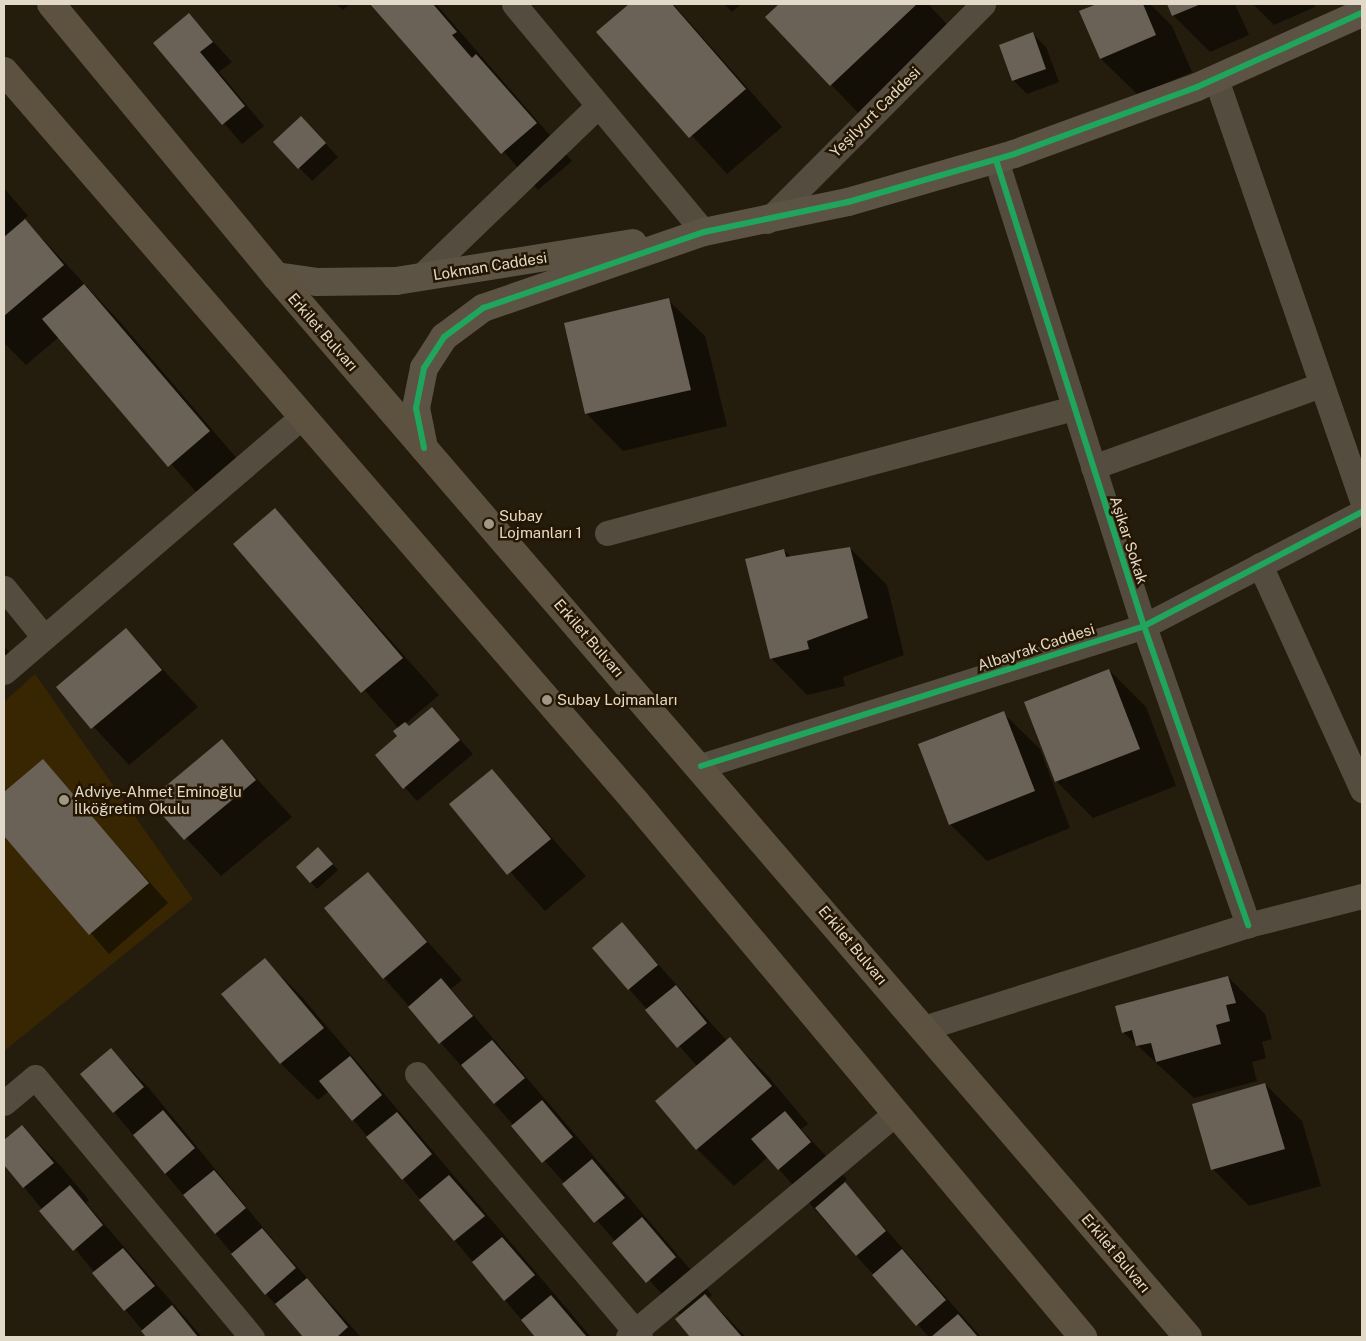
<!DOCTYPE html>
<html>
<head>
<meta charset="utf-8">
<style>
  body { margin:0 }
  #map { position:relative; width:1366px; height:1341px; overflow:hidden; background:#241c0d; font-family:"Public Sans",sans-serif }
  div>[style] { position:absolute }
  .built>* { inset:0; background:#382603 }
  .shadow>* { inset:0; background:#0007 }
  .building>* { inset:0; background:#6a6256 }
  .street>* { height:25px; margin:-12.5px; padding:0 12.5px; transform-origin:12.5px; border-radius:12.5px; background:#544d3f }
  .secondary>* { height:28px; margin:-14px; padding:0 14px; transform-origin:14px; border-radius:14px; background:#5c5344 }
  .primary>* { height:28px; margin:-14px; padding:0 14px; transform-origin:14px; border-radius:14px; background:#5c523f }
  .cycleway>* { height:6px; margin:-3px; padding:0 3px; transform-origin:3px; border-radius:3px; background:#20a55d }
  .dots>* { width:14px; height:14px; translate:-50% -50%; box-sizing:border-box; border:2px solid #241600; border-radius:50% }
  span { translate:-50% -50%; white-space:nowrap; text-align:center; line-height:1.15; -webkit-text-stroke:5px #241600; paint-order:stroke }
  .street-label { font-size:15px; color:#e2d9c8 }
  .poi-label { font-size:15px; color:#e2d9c8 }
  .left { translate:0 -50%; text-align:left }
  .frame { position:absolute; inset:0; border:5px solid #e2d9c8; pointer-events:none }
</style>
</head>
<body>
<div id="map">
  <div class="built">
    <div style="clip-path:polygon(35px 674px,193px 899px,4px 1051px,4px 702px)"></div>
  </div>
  <div class="shadow">
    <div style="clip-path:polygon(336px 4px,350px 4px,343px 10px)"></div>
    <div style="clip-path:polygon(371px 4px,436px 4px,572px 161px,538px 190px)"></div>
    <div style="clip-path:polygon(631px 4px,673px 4px,782px 127px,727px 174px,598px 32px)"></div>
    <div style="clip-path:polygon(724px 4px,741px 4px,732px 12px)"></div>
    <div style="clip-path:polygon(781px 4px,928px 4px,958px 36px,867px 122px,766px 17px)"></div>
    <div style="clip-path:polygon(1100px 4px,1150px 4px,1172px 26px,1192px 72px,1138px 95px,1101px 59px,1081px 12px)"></div>
    <div style="clip-path:polygon(1168px 4px,1235px 4px,1249px 35px,1210px 52px,1173px 15px)"></div>
    <div style="clip-path:polygon(1253px 4px,1314px 4px,1315px 7px,1274px 25px)"></div>
    <div style="clip-path:polygon(189px 15px,232px 62px,219px 72px,264px 126px,242px 144px,155px 43px)"></div>
    <div style="clip-path:polygon(1033px 34px,1046px 47px,1059px 82px,1027px 94px,1014px 81px,1001px 46px)"></div>
    <div style="clip-path:polygon(314px 131px,338px 157px,312px 181px,275px 142px)"></div>
    <div style="clip-path:polygon(4px 188px,28px 216px,24px 219px,120px 322px,245px 468px,205px 502px,59px 337px,26px 365px,4px 343px)"></div>
    <div style="clip-path:polygon(668px 300px,705px 336px,727px 426px,623px 451px,587px 414px,565px 324px)"></div>
    <div style="clip-path:polygon(275px 510px,439px 695px,405px 724px,409px 727px,432px 708px,473px 754px,417px 801px,376px 755px,399px 736px,399px 729px,235px 544px)"></div>
    <div style="clip-path:polygon(850px 548px,887px 585px,904px 655px,843px 677px,845px 686px,807px 695px,771px 658px,784px 550px,791px 557px)"></div>
    <div style="clip-path:polygon(126px 630px,198px 707px,129px 765px,57px 687px)"></div>
    <div style="clip-path:polygon(4px 646px,17px 662px,4px 673px)"></div>
    <div style="clip-path:polygon(1109px 670px,1146px 707px,1176px 786px,1093px 818px,1056px 781px)"></div>
    <div style="clip-path:polygon(1003px 713px,1040px 749px,1070px 828px,987px 861px,950px 824px)"></div>
    <div style="clip-path:polygon(222px 741px,292px 817px,221px 876px,151px 800px)"></div>
    <div style="clip-path:polygon(43px 761px,168px 903px,109px 954px,4px 834px,4px 794px)"></div>
    <div style="clip-path:polygon(491px 770px,586px 876px,545px 911px,450px 804px)"></div>
    <div style="clip-path:polygon(325px 855px,338px 870px,317px 889px,298px 867px)"></div>
    <div style="clip-path:polygon(367px 874px,462px 980px,451px 989px,712px 1295px,708px 1298px,746px 1337px,692px 1337px,676px 1319px,681px 1316px,384px 978px)"></div>
    <div style="clip-path:polygon(622px 924px,727px 1041px,730px 1039px,767px 1075px,808px 1124px,801px 1129px,847px 1179px,844px 1182px,981px 1337px,929px 1337px,768px 1157px,734px 1186px,697px 1149px,657px 1101px,697px 1066px,629px 989px)"></div>
    <div style="clip-path:polygon(264px 959px,301px 996px,591px 1337px,536px 1337px,329px 1091px,318px 1100px,281px 1064px,223px 994px)"></div>
    <div style="clip-path:polygon(1228px 977px,1265px 1014px,1272px 1039px,1262px 1042px,1266px 1058px,1252px 1062px,1257px 1081px,1194px 1098px,1123px 1032px)"></div>
    <div style="clip-path:polygon(111px 1050px,148px 1087px,279px 1247px,361px 1337px,305px 1337px,266px 1294px,114px 1112px)"></div>
    <div style="clip-path:polygon(1265px 1084px,1302px 1121px,1321px 1186px,1249px 1206px,1213px 1169px)"></div>
    <div style="clip-path:polygon(22px 1127px,58px 1163px,89px 1200px,86px 1203px,202px 1337px,148px 1337px,4px 1163px,4px 1142px)"></div>
  </div>
  <div class="building">
    <div style="clip-path:polygon(370px 4px,433px 4px,457px 32px,452px 35px,472px 58px,476px 54px,537px 123px,501px 154px)"></div>
    <div style="clip-path:polygon(629px 4px,672px 4px,746px 89px,689px 138px,596px 32px)"></div>
    <div style="clip-path:polygon(779px 4px,917px 4px,830px 86px,765px 17px)"></div>
    <div style="clip-path:polygon(1097px 4px,1143px 4px,1156px 35px,1100px 59px,1079px 11px)"></div>
    <div style="clip-path:polygon(1167px 4px,1201px 4px,1172px 16px)"></div>
    <div style="clip-path:polygon(189px 13px,213px 42px,200px 52px,245px 106px,222px 125px,153px 43px)"></div>
    <div style="clip-path:polygon(1033px 32px,1046px 69px,1012px 81px,999px 45px)"></div>
    <div style="clip-path:polygon(301px 116px,326px 143px,298px 169px,273px 142px)"></div>
    <div style="clip-path:polygon(25px 219px,64px 265px,4px 316px,4px 237px)"></div>
    <div style="clip-path:polygon(84px 284px,210px 431px,168px 467px,42px 319px)"></div>
    <div style="clip-path:polygon(669px 298px,691px 390px,585px 414px,564px 323px)"></div>
    <div style="clip-path:polygon(275px 508px,403px 658px,361px 693px,233px 544px)"></div>
    <div style="clip-path:polygon(850px 547px,868px 618px,807px 641px,809px 649px,770px 659px,745px 559px,784px 549px,786px 557px)"></div>
    <div style="clip-path:polygon(126px 628px,162px 670px,91px 729px,56px 687px)"></div>
    <div style="clip-path:polygon(1109px 669px,1140px 749px,1055px 782px,1024px 702px)"></div>
    <div style="clip-path:polygon(432px 707px,460px 740px,403px 789px,375px 755px,397px 736px,393px 731px,405px 722px,409px 726px)"></div>
    <div style="clip-path:polygon(1004px 711px,1035px 791px,949px 825px,918px 744px)"></div>
    <div style="clip-path:polygon(222px 739px,256px 780px,184px 840px,149px 800px)"></div>
    <div style="clip-path:polygon(43px 759px,149px 883px,89px 935px,4px 836px,4px 792px)"></div>
    <div style="clip-path:polygon(492px 769px,551px 839px,507px 875px,449px 804px)"></div>
    <div style="clip-path:polygon(318px 847px,333px 864px,310px 883px,296px 867px)"></div>
    <div style="clip-path:polygon(368px 872px,427px 942px,383px 979px,324px 908px)"></div>
    <div style="clip-path:polygon(622px 922px,658px 965px,628px 990px,592px 948px)"></div>
    <div style="clip-path:polygon(265px 958px,324px 1028px,280px 1064px,221px 994px)"></div>
    <div style="clip-path:polygon(1228px 976px,1236px 1003px,1226px 1005px,1230px 1021px,1216px 1025px,1221px 1044px,1156px 1062px,1151px 1043px,1136px 1046px,1132px 1030px,1122px 1033px,1115px 1006px)"></div>
    <div style="clip-path:polygon(441px 978px,473px 1016px,439px 1044px,408px 1007px)"></div>
    <div style="clip-path:polygon(676px 985px,707px 1023px,677px 1048px,645px 1010px)"></div>
    <div style="clip-path:polygon(730px 1037px,772px 1086px,696px 1150px,655px 1101px)"></div>
    <div style="clip-path:polygon(492px 1040px,525px 1078px,494px 1104px,461px 1065px)"></div>
    <div style="clip-path:polygon(111px 1048px,144px 1087px,113px 1113px,80px 1074px)"></div>
    <div style="clip-path:polygon(350px 1056px,382px 1095px,352px 1121px,319px 1081px)"></div>
    <div style="clip-path:polygon(1265px 1083px,1285px 1149px,1211px 1170px,1192px 1104px)"></div>
    <div style="clip-path:polygon(542px 1100px,573px 1137px,542px 1163px,511px 1126px)"></div>
    <div style="clip-path:polygon(163px 1110px,195px 1148px,165px 1174px,133px 1135px)"></div>
    <div style="clip-path:polygon(785px 1111px,811px 1142px,778px 1170px,751px 1139px)"></div>
    <div style="clip-path:polygon(397px 1112px,432px 1154px,402px 1180px,366px 1137px)"></div>
    <div style="clip-path:polygon(22px 1125px,54px 1163px,23px 1188px,4px 1165px,4px 1140px)"></div>
    <div style="clip-path:polygon(592px 1159px,625px 1198px,594px 1223px,562px 1184px)"></div>
    <div style="clip-path:polygon(214px 1170px,246px 1208px,215px 1234px,183px 1195px)"></div>
    <div style="clip-path:polygon(449px 1175px,485px 1216px,454px 1241px,419px 1200px)"></div>
    <div style="clip-path:polygon(845px 1182px,886px 1231px,856px 1256px,815px 1208px)"></div>
    <div style="clip-path:polygon(70px 1185px,103px 1225px,73px 1251px,39px 1211px)"></div>
    <div style="clip-path:polygon(642px 1217px,676px 1257px,646px 1283px,612px 1243px)"></div>
    <div style="clip-path:polygon(262px 1228px,296px 1268px,265px 1295px,231px 1254px)"></div>
    <div style="clip-path:polygon(502px 1237px,535px 1275px,504px 1301px,472px 1262px)"></div>
    <div style="clip-path:polygon(123px 1248px,155px 1286px,124px 1311px,92px 1273px)"></div>
    <div style="clip-path:polygon(902px 1249px,946px 1300px,916px 1326px,872px 1275px)"></div>
    <div style="clip-path:polygon(307px 1278px,348px 1327px,337px 1337px,303px 1337px,275px 1304px)"></div>
    <div style="clip-path:polygon(705px 1294px,742px 1337px,690px 1337px,675px 1319px)"></div>
    <div style="clip-path:polygon(551px 1295px,586px 1336px,584px 1337px,535px 1337px,521px 1320px)"></div>
    <div style="clip-path:polygon(172px 1305px,198px 1337px,146px 1337px,141px 1331px)"></div>
    <div style="clip-path:polygon(958px 1314px,978px 1337px,931px 1337px)"></div>
  </div>
  <div class="street">
    <div style="left:514px;top:4px;width:297px;rotate:50.2deg"></div>
    <div style="left:1216px;top:79px;width:446px;rotate:70.9deg"></div>
    <div style="left:996px;top:160px;width:489px;rotate:72.4deg"></div>
    <div style="left:1144px;top:626px;width:317px;rotate:70.8deg"></div>
    <div style="left:767px;top:221px;width:306px;rotate:-45.1deg"></div>
    <div style="left:420px;top:277px;width:247px;rotate:-43.9deg"></div>
    <div style="left:1093px;top:467px;width:242px;rotate:-19.8deg"></div>
    <div style="left:607px;top:533px;width:483px;rotate:-15deg"></div>
    <div style="left:1260px;top:565px;width:247px;rotate:65.6deg"></div>
    <div style="left:4px;top:588px;width:63px;rotate:50.8deg"></div>
    <div style="left:4px;top:672px;width:392px;rotate:-40.6deg"></div>
    <div style="left:701px;top:766px;width:465px;rotate:-17.5deg"></div>
    <div style="left:1144px;top:626px;width:246px;rotate:-27.6deg"></div>
    <div style="left:924px;top:1028px;width:340px;rotate:-17.6deg"></div>
    <div style="left:1248px;top:925px;width:118px;rotate:-14.3deg"></div>
    <div style="left:417px;top:1074px;width:345px;rotate:49.7deg"></div>
    <div style="left:4px;top:1103px;width:40px;rotate:-40deg"></div>
    <div style="left:35px;top:1077px;width:339px;rotate:50.2deg"></div>
    <div style="left:628px;top:1337px;width:348px;rotate:-39.9deg"></div>
  </div>
  <div class="secondary">
    <div style="left:276px;top:276px;width:41px;rotate:8.3deg"></div>
    <div style="left:317px;top:282px;width:79px;rotate:-0.7deg"></div>
    <div style="left:396px;top:281px;width:240px;rotate:-9.1deg"></div>
    <div style="left:424px;top:448px;width:41px;rotate:-101.3deg"></div>
    <div style="left:416px;top:408px;width:41px;rotate:-78.7deg"></div>
    <div style="left:424px;top:368px;width:37px;rotate:-57deg"></div>
    <div style="left:444px;top:337px;width:49px;rotate:-36.6deg"></div>
    <div style="left:483px;top:308px;width:234px;rotate:-19deg"></div>
    <div style="left:704px;top:232px;width:147px;rotate:-11.8deg"></div>
    <div style="left:848px;top:202px;width:173px;rotate:-16.1deg"></div>
    <div style="left:1014px;top:154px;width:195px;rotate:-20.1deg"></div>
    <div style="left:1197px;top:87px;width:181px;rotate:-24.2deg"></div>
  </div>
  <div class="primary">
    <div style="left:51px;top:4px;width:353px;rotate:50.4deg"></div>
    <div style="left:276px;top:276px;width:1399px;rotate:49.32deg"></div>
    <div style="left:4px;top:71px;width:965px;rotate:49.16deg"></div>
    <div style="left:635px;top:801px;width:699px;rotate:50.11deg"></div>
  </div>
  <div class="cycleway">
    <div style="left:996px;top:160px;width:489px;rotate:72.4deg"></div>
    <div style="left:1144px;top:626px;width:317px;rotate:70.8deg"></div>
    <div style="left:424px;top:448px;width:41px;rotate:-101.3deg"></div>
    <div style="left:416px;top:408px;width:41px;rotate:-78.7deg"></div>
    <div style="left:424px;top:368px;width:37px;rotate:-57deg"></div>
    <div style="left:444px;top:337px;width:49px;rotate:-36.6deg"></div>
    <div style="left:483px;top:308px;width:234px;rotate:-19deg"></div>
    <div style="left:704px;top:232px;width:147px;rotate:-11.8deg"></div>
    <div style="left:848px;top:202px;width:173px;rotate:-16.1deg"></div>
    <div style="left:1014px;top:154px;width:195px;rotate:-20.1deg"></div>
    <div style="left:1197px;top:87px;width:181px;rotate:-24.2deg"></div>
    <div style="left:701px;top:766px;width:465px;rotate:-17.5deg"></div>
    <div style="left:1144px;top:626px;width:246px;rotate:-27.6deg"></div>
  </div>
  <div class="dots">
    <div style="left:489px;top:524px;background:#a09787"></div>
    <div style="left:547px;top:700px;background:#a09787"></div>
    <div style="left:64px;top:800px;background:#a09787"></div>
  </div>
  <div class="street-label">
    <span style="left:875px;top:112px;rotate:-45deg">Yeşilyurt Caddesi</span>
    <span style="left:490px;top:266px;rotate:-9deg">Lokman Caddesi</span>
    <span style="left:323px;top:332px;rotate:49deg">Erkilet Bulvarı</span>
    <span style="left:1129px;top:540px;rotate:72deg">Aşikar Sokak</span>
    <span style="left:589px;top:638px;rotate:49deg">Erkilet Bulvarı</span>
    <span style="left:1036px;top:647px;rotate:-18deg">Albayrak Caddesi</span>
    <span style="left:853px;top:945px;rotate:50deg">Erkilet Bulvarı</span>
    <span style="left:1116px;top:1253px;rotate:50deg">Erkilet Bulvarı</span>
  </div>
  <div class="poi-label">
    <span class="left" style="left:499px;top:524px">Subay<br>Lojmanları 1</span>
    <span class="left" style="left:557px;top:700px">Subay Lojmanları</span>
    <span class="left" style="left:74px;top:800px">Adviye-Ahmet Eminoğlu<br>İlköğretim Okulu</span>
  </div>
  <div class="frame"></div>
</div>
</body>
</html>
